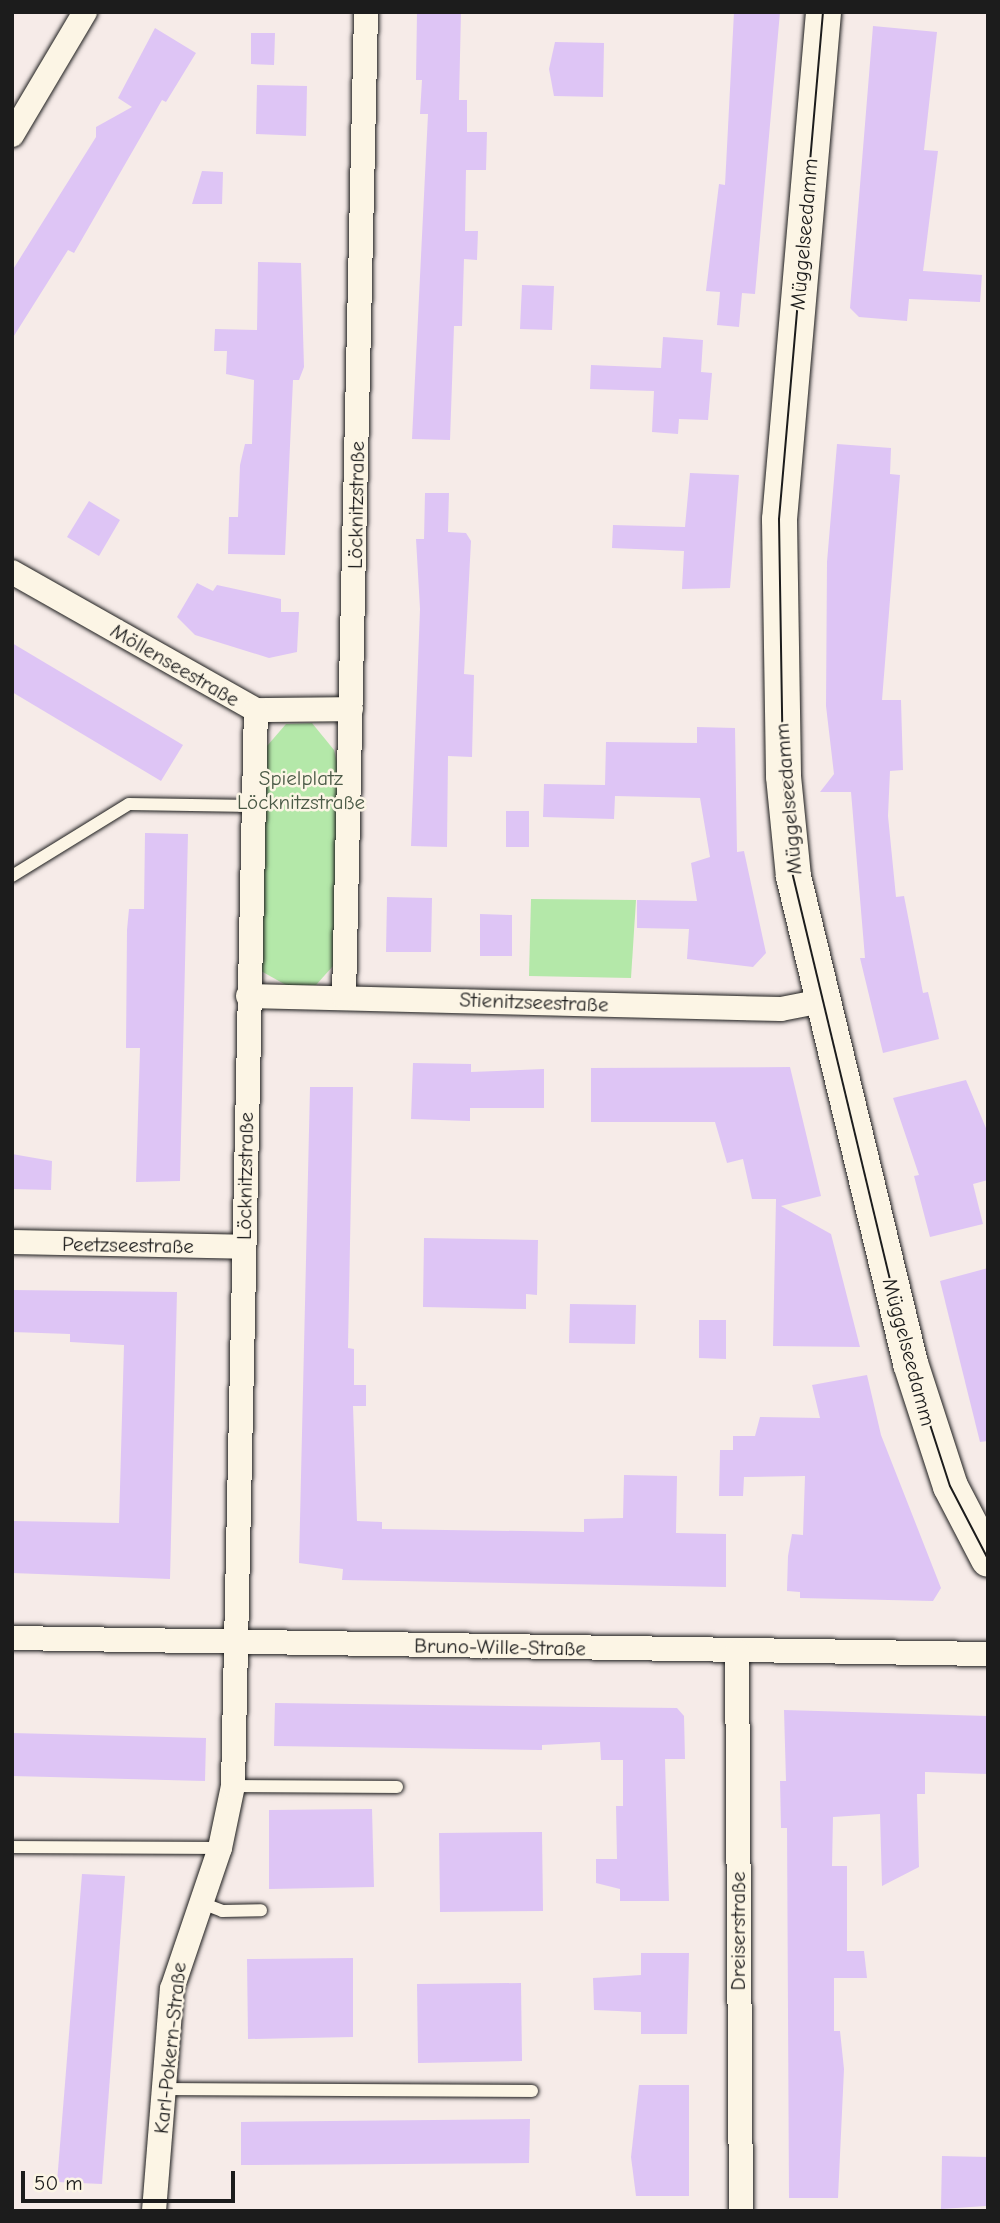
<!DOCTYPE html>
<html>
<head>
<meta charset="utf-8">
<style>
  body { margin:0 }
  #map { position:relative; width:1000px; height:2223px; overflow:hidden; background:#f6ebe8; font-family:"Comic Neue",sans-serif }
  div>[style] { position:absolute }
  .green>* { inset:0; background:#b4e8a9 }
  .building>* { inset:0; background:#dec5f5 }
  .roads { filter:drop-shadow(0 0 2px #1c1c1c) drop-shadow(0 0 2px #1c1c1c) }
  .service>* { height:12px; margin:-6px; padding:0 6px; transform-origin:6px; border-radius:6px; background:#fcf5e5 }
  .minor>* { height:24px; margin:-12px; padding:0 12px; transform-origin:12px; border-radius:12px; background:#fcf5e5 }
  .secondary>* { height:35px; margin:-17.5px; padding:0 17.5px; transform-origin:17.5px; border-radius:17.5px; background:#fcf5e5 }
  .tram>* { height:2px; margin:-1px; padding:0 1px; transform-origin:1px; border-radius:1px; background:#1c1c1c }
  span { translate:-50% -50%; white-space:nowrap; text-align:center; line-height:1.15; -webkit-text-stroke:5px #fcf5e5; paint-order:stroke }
  .street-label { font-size:21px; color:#1c1c1c }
  .park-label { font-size:21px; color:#4a5946 }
  .frame { position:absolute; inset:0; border:14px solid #1c1c1c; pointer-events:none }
  .scale { position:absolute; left:21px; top:2171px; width:214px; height:32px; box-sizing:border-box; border:4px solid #1c1c1c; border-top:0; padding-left:9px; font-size:21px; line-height:24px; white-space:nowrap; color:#1c1c1c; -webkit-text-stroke:5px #fcf5e5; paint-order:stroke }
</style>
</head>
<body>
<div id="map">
  <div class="green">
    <div style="clip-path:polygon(312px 723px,334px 750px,339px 770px,333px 966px,316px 985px,286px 985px,261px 971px,267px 746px,286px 724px)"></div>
    <div style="clip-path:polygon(531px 899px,636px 900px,631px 978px,529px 976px)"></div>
  </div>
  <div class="building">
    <div style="clip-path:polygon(417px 12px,461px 12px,459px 100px,467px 100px,467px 132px,487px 132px,486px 170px,466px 170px,465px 231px,478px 231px,477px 260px,464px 259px,462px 326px,454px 326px,450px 440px,412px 439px,428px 114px,420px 114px,422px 80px,416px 80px)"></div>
    <div style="clip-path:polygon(734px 12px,780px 12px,755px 294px,742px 293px,739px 327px,717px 325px,720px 292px,706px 291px,719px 184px,725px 185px)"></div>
    <div style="clip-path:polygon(873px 26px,937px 32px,924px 150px,938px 151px,923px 271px,982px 275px,980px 302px,909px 299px,907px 321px,859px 317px,850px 308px)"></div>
    <div style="clip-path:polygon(155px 28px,196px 53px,166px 102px,162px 100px,74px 253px,68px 250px,12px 339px,12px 271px,96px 137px,96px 127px,132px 107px,118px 98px)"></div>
    <div style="clip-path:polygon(251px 33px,275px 33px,274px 65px,251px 64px)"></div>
    <div style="clip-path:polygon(555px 42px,604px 43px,603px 97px,554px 96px,549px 69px)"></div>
    <div style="clip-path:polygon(257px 85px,307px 86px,306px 136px,256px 134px)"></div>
    <div style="clip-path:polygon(202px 171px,223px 172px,222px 204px,192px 204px)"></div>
    <div style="clip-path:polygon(258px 262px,301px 263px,304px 367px,299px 380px,293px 380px,285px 555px,228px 554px,229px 517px,238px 517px,240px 465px,245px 444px,252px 444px,254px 380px,226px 374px,227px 351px,214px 351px,215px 329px,257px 330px)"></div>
    <div style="clip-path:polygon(522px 285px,554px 286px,552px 330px,520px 329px)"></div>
    <div style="clip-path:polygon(663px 337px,703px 340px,701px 372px,712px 373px,708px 420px,679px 419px,678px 434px,652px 432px,654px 391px,590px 389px,591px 365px,661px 368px)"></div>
    <div style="clip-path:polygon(837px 444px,891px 448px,890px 474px,900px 475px,882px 700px,901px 700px,903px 770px,890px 771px,888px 816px,896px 897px,904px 896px,923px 993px,928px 992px,939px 1039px,883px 1053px,860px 958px,865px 958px,851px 792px,820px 792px,834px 774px,826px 706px,827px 562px)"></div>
    <div style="clip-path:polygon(690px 473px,739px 475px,730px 588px,682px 589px,684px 551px,612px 548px,613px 525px,685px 527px)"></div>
    <div style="clip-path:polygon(425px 493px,449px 493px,448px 532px,466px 533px,471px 541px,464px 674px,474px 675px,472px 757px,448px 756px,447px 847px,411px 846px,420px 609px,416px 539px,424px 539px)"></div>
    <div style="clip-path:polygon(89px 501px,120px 520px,99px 556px,67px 537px)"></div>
    <div style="clip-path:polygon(197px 583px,213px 591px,217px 585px,281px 599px,281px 612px,299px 612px,297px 652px,269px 658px,195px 635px,177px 617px)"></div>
    <div style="clip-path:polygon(12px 643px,183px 745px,161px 781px,12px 692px)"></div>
    <div style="clip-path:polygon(697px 727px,735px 728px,737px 852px,744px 851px,766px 953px,753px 967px,687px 959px,689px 929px,637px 928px,637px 900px,697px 901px,691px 863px,710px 857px,700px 798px,615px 796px,614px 819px,543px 817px,544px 784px,605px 785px,606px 742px,697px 743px)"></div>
    <div style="clip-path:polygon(506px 811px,529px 811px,529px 847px,506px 847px)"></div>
    <div style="clip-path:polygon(145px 833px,188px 834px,180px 1181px,136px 1182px,140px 1048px,126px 1048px,127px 930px,129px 909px,144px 909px)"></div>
    <div style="clip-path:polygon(387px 897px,432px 898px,431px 952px,386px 952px)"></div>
    <div style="clip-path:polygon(480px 914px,512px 915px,512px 956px,480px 956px)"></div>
    <div style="clip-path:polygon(413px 1063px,471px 1064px,471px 1072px,544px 1069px,544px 1108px,470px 1108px,470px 1121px,411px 1119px)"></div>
    <div style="clip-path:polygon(790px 1067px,821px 1196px,781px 1206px,831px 1234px,860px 1347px,773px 1346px,776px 1199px,752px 1199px,743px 1159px,727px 1163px,715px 1122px,591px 1122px,591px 1068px)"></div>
    <div style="clip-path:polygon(966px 1080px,988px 1133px,988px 1180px,973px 1184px,983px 1224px,930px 1237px,914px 1176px,919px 1175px,893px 1098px)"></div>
    <div style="clip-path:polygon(310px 1087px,353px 1087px,348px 1348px,354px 1349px,354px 1385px,366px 1385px,366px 1406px,353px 1406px,357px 1521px,382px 1522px,382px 1529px,584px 1532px,584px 1519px,623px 1518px,624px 1475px,677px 1476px,676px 1533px,726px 1534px,726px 1587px,342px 1580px,343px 1569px,299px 1563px)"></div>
    <div style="clip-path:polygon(12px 1154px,52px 1161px,51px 1190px,12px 1189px)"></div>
    <div style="clip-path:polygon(424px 1238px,538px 1240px,537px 1295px,526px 1294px,526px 1309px,423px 1307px)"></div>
    <div style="clip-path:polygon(988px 1268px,988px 1441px,980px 1442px,940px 1281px)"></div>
    <div style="clip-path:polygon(12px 1290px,177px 1292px,170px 1579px,12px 1573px,12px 1521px,119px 1523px,124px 1345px,70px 1342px,70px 1334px,12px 1332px)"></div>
    <div style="clip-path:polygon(570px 1304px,636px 1305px,635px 1344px,569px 1343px)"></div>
    <div style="clip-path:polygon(699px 1320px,726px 1320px,726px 1359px,699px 1358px)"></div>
    <div style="clip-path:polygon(867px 1375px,881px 1435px,941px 1588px,933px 1601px,800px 1598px,800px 1592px,787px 1591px,788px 1556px,792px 1534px,803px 1535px,805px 1476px,744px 1477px,743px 1496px,719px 1496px,720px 1450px,733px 1450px,733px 1436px,755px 1436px,760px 1417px,820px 1418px,812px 1385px)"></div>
    <div style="clip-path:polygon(275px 1703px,677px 1708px,684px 1716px,685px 1759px,665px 1759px,669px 1901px,620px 1901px,620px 1889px,596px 1883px,596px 1859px,617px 1859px,616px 1806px,623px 1806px,623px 1760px,601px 1760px,600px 1742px,542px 1745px,542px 1750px,274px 1746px)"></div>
    <div style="clip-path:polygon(784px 1710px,988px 1716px,988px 1774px,925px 1772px,925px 1794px,917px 1794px,919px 1867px,882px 1886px,880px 1814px,833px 1817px,832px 1866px,847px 1866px,847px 1951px,864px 1951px,867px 1978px,834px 1978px,834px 2031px,840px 2031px,844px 2069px,838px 2198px,789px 2198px,787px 1828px,781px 1828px,780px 1781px,786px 1781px)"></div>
    <div style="clip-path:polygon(12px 1733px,206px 1738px,205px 1781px,12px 1776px)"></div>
    <div style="clip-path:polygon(372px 1809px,374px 1887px,269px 1889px,269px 1810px)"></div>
    <div style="clip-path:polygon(542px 1832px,543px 1911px,440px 1912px,439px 1833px)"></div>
    <div style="clip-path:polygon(82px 1874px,125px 1876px,102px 2184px,57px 2182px)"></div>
    <div style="clip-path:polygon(641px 1953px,689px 1953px,687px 2034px,641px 2034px,641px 2012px,594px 2010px,593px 1978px,641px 1975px)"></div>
    <div style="clip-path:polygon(353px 1958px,353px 2037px,248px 2039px,247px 1959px)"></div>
    <div style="clip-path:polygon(521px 1983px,522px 2061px,418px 2063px,417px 1984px)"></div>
    <div style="clip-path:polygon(639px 2085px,689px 2085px,689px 2196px,636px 2196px,631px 2157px)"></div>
    <div style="clip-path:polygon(530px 2119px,529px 2163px,241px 2165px,241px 2122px)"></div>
    <div style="clip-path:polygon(942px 2156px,988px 2157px,986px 2206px,941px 2209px)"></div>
  </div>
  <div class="roads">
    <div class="service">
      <div style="left:12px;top:876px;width:137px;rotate:-31.6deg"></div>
      <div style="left:129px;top:804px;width:124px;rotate:0.9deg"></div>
      <div style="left:233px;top:1786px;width:164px;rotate:0.3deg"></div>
      <div style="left:12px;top:1847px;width:208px;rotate:0.3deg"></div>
      <div style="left:199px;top:1902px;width:25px;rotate:21deg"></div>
      <div style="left:222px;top:1911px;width:39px;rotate:-1deg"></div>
      <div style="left:163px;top:2089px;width:369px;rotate:0.3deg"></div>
    </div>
    <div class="minor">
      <div style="left:12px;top:135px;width:143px;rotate:-59.3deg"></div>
      <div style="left:12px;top:572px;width:280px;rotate:29.5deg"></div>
      <div style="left:256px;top:710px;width:95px;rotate:-0.6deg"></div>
      <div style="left:248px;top:996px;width:533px;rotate:1.4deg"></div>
      <div style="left:781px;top:1009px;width:38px;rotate:-11deg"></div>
      <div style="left:344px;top:997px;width:985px;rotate:-88.72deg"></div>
      <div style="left:12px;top:1242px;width:232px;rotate:1.2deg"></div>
      <div style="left:12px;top:1638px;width:976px;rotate:0.94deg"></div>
      <div style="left:737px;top:1652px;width:559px;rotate:89.59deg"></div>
      <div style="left:154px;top:2211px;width:223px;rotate:-85.4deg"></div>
      <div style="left:172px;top:1989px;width:149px;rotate:-71.2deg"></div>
      <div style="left:220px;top:1848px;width:63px;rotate:-78.2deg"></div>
      <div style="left:233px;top:1786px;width:1076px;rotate:-88.78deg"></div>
    </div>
    <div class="secondary">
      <div style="left:823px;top:12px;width:509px;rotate:94.96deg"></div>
      <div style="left:779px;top:519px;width:257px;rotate:89.1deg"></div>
      <div style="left:783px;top:776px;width:100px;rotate:84.3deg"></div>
      <div style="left:793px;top:876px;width:501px;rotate:76.49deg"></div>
      <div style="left:910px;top:1363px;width:129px;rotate:72deg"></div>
      <div style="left:950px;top:1486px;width:82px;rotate:62.5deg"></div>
    </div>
  </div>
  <div class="tram">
    <div style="left:823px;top:12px;width:509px;rotate:94.96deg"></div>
    <div style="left:779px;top:519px;width:257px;rotate:89.1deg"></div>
    <div style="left:783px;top:776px;width:100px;rotate:84.3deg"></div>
    <div style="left:793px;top:876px;width:501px;rotate:76.49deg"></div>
    <div style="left:910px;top:1363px;width:129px;rotate:72deg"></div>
    <div style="left:950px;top:1486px;width:82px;rotate:62.5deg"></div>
  </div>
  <div class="street-label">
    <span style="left:804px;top:234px;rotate:-85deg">Müggelseedamm</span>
    <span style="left:356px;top:505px;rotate:-89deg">Löcknitzstraße</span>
    <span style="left:175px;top:665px;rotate:30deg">Möllenseestraße</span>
    <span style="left:788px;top:799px;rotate:-95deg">Müggelseedamm</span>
    <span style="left:534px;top:1002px;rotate:2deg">Stienitzseestraße</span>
    <span style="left:245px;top:1176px;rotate:-89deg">Löcknitzstraße</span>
    <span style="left:128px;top:1245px;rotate:1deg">Peetzseestraße</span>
    <span style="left:909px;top:1352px;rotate:75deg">Müggelseedamm</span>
    <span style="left:500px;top:1647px;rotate:1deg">Bruno-Wille-Straße</span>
    <span style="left:738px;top:1931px;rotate:-90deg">Dreiserstraße</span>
    <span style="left:170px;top:2048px;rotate:-84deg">Karl-Pokern-Straße</span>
  </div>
  <div class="park-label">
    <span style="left:301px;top:790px">Spielplatz<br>Löcknitzstraße</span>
  </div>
  <div class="frame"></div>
  <div class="scale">50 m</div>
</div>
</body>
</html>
